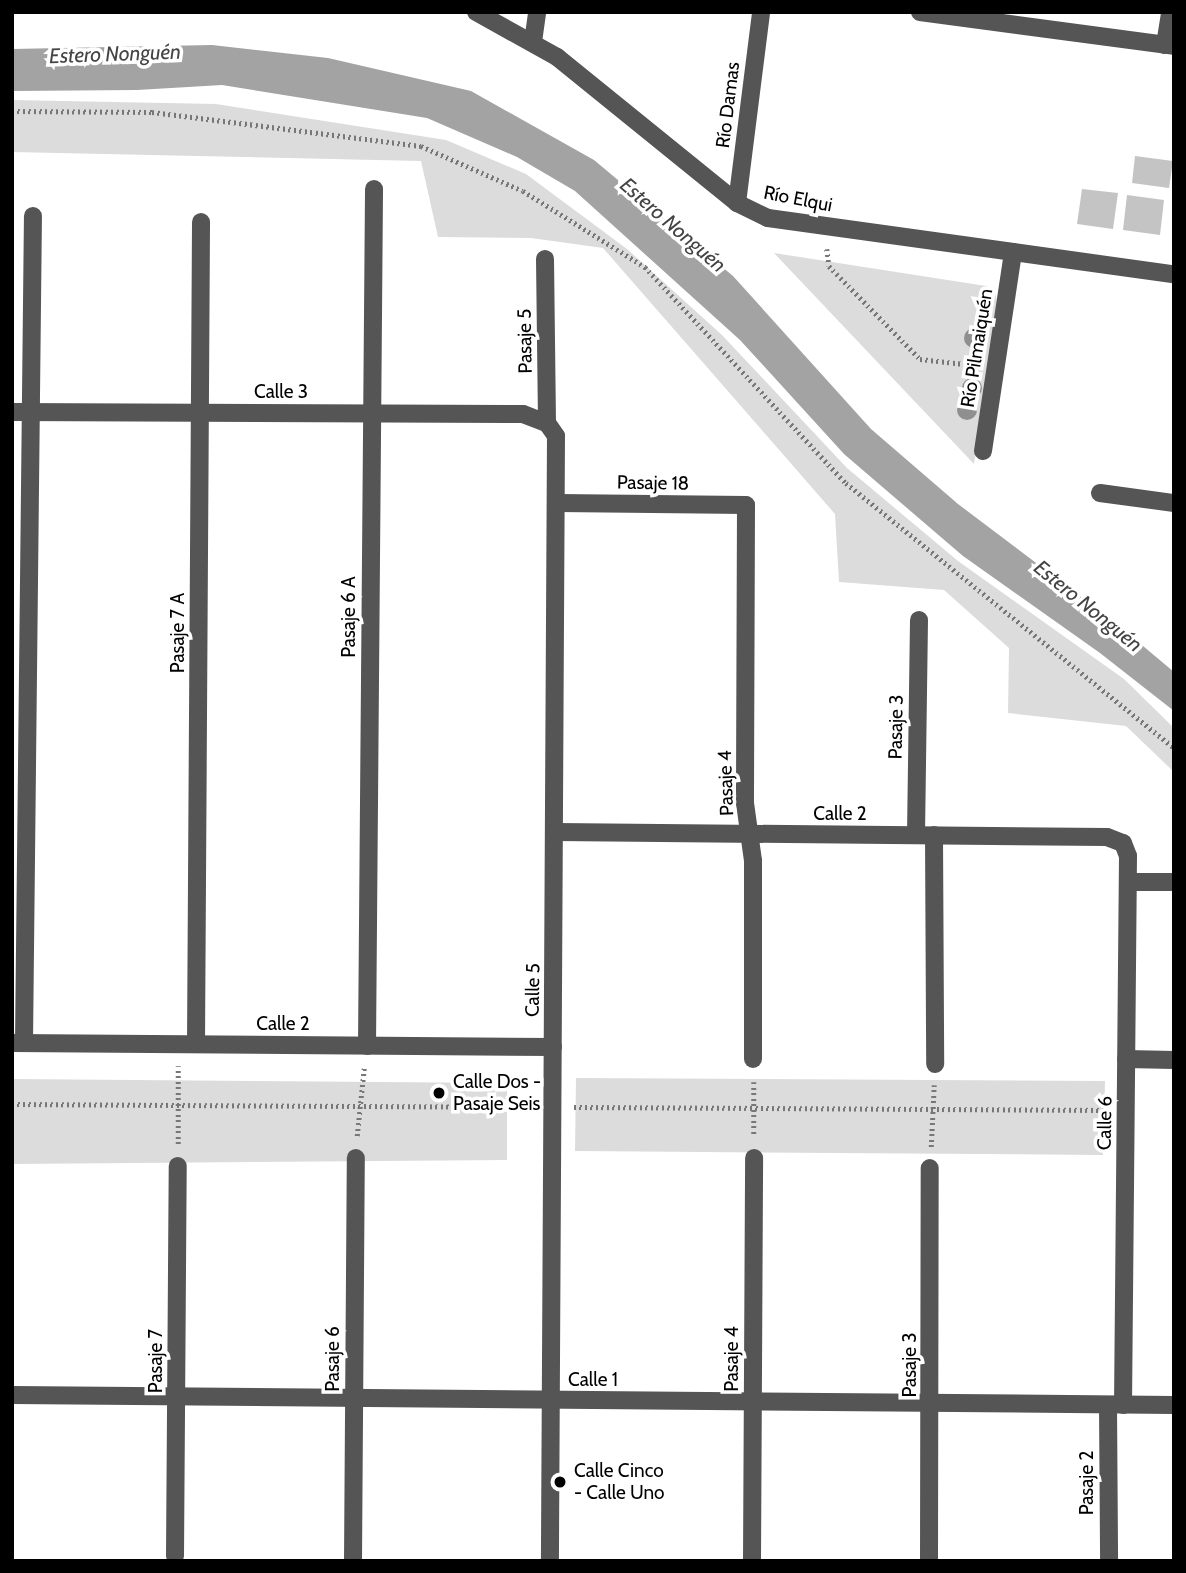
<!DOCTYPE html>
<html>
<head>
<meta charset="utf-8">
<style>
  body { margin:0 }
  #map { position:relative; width:1186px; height:1573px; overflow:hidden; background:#fff; font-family:Cabin,sans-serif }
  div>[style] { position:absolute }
  .green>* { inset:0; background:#dcdcdc }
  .water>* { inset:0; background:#a3a3a3 }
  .building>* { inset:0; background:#c4c4c4 }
  .path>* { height:4.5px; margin-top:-2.25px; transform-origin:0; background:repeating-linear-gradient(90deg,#777 0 2px,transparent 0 5.5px) }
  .minor>* { height:18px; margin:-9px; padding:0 9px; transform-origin:9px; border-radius:9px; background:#555 }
  .trees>* { width:20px; height:20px; margin:-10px; border-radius:50%; background:#8f8f8f }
  .dots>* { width:19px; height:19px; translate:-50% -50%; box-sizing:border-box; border:4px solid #fff; border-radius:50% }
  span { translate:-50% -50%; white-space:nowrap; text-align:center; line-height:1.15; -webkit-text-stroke:7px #fff; paint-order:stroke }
  .street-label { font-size:19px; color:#000 }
  .poi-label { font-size:19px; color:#000 }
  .left { translate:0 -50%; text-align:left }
  .water-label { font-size:21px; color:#444; font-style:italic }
  .frame { position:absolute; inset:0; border:14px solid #000; pointer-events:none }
</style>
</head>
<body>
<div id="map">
  <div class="green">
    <div style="clip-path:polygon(12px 100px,216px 104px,446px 140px,526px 174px,627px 249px,722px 335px,847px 468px,958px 561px,1124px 679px,1174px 728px,1174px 772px,1126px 726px,1008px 713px,1009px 648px,944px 590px,839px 582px,835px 514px,603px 248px,531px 238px,438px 237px,421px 161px,12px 152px)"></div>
    <div style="clip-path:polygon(774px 253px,986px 286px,995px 293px,997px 302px,974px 464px)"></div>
    <div style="clip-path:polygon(576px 1078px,1105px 1081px,1103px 1155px,575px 1151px)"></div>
    <div style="clip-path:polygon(12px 1079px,507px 1083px,507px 1160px,12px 1164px)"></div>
  </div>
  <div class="water">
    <div style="clip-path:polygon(212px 45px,328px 58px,471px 91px,594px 160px,733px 276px,871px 429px,958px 504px,1118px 625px,1174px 672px,1174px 711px,1100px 653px,963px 556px,844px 454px,740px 340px,575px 191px,517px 157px,427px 118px,222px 85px,137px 90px,12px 91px,12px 49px)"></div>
  </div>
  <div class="building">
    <div style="clip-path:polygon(1135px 156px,1173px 161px,1169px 188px,1132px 183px)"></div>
    <div style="clip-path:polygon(1082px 189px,1118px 193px,1113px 229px,1077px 224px)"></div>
    <div style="clip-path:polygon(1127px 195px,1164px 200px,1160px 235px,1123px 230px)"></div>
  </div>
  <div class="path">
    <div style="left:12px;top:111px;width:140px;rotate:0.4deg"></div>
    <div style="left:152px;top:112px;width:271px;rotate:7.2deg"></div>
    <div style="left:421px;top:146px;width:111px;rotate:23.8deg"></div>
    <div style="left:523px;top:191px;width:144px;rotate:31.9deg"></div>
    <div style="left:645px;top:267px;width:295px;rotate:47.1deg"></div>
    <div style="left:846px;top:483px;width:422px;rotate:38.9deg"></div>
    <div style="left:827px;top:249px;width:17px;rotate:83deg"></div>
    <div style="left:829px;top:266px;width:130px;rotate:45.6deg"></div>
    <div style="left:920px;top:359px;width:53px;rotate:6.5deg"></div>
    <div style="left:754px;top:1082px;width:54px;rotate:90deg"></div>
    <div style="left:12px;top:1104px;width:518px;rotate:0.33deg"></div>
    <div style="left:574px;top:1107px;width:530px;rotate:0.32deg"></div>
    <div style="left:357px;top:1136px;width:68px;rotate:-84.1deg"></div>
    <div style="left:178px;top:1144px;width:78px;rotate:-90deg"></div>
    <div style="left:931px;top:1147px;width:62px;rotate:-87.2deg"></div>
  </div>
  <div class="minor">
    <div style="left:476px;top:12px;width:93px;rotate:29.1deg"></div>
    <div style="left:557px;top:57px;width:232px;rotate:39deg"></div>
    <div style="left:737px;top:203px;width:34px;rotate:26deg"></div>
    <div style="left:768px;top:218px;width:410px;rotate:7.9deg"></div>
    <div style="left:920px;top:12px;width:256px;rotate:7.6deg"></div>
    <div style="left:533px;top:42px;width:30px;rotate:-82deg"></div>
    <div style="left:1165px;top:45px;width:33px;rotate:-81deg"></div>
    <div style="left:737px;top:203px;width:193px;rotate:-82.8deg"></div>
    <div style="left:545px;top:259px;width:164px;rotate:89.3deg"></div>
    <div style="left:12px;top:412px;width:511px;rotate:0.22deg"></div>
    <div style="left:523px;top:414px;width:26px;rotate:21deg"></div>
    <div style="left:547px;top:423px;width:16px;rotate:55deg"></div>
    <div style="left:556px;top:436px;width:1125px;rotate:90.31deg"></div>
    <div style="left:983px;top:451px;width:201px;rotate:-81.4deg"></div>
    <div style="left:1100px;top:493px;width:75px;rotate:7.7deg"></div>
    <div style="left:558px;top:503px;width:188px;rotate:0.6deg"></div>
    <div style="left:746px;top:505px;width:298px;rotate:90.2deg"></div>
    <div style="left:745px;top:803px;width:59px;rotate:82.1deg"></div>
    <div style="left:753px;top:861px;width:198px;rotate:90deg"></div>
    <div style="left:556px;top:832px;width:551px;rotate:0.52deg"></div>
    <div style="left:1107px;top:837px;width:17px;rotate:21deg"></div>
    <div style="left:1123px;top:843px;width:14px;rotate:69deg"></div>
    <div style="left:1128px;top:856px;width:549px;rotate:90.52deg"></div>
    <div style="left:916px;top:835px;width:215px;rotate:-89.2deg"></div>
    <div style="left:934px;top:835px;width:229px;rotate:89.7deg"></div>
    <div style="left:1128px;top:882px;width:46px"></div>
    <div style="left:12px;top:1043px;width:541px;rotate:0.42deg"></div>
    <div style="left:24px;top:1043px;width:827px;rotate:-89.38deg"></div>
    <div style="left:196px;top:1044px;width:822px;rotate:-89.65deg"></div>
    <div style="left:367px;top:1046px;width:857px;rotate:-89.53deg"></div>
    <div style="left:1126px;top:1059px;width:48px;rotate:1.2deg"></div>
    <div style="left:12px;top:1395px;width:1162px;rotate:0.49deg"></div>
    <div style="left:1108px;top:1405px;width:156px;rotate:89.6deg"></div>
    <div style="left:175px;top:1556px;width:390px;rotate:-89.6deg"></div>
    <div style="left:353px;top:1561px;width:403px;rotate:-89.6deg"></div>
    <div style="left:752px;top:1561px;width:403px;rotate:-89.7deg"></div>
    <div style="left:929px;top:1561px;width:393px;rotate:-89.9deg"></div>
  </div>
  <div class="trees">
    <div style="left:974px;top:338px"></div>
    <div style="left:972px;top:388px"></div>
    <div style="left:967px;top:410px"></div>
  </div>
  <div class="dots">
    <div style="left:439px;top:1093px;background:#000"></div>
    <div style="left:560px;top:1482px;background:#000"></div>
  </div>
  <div class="street-label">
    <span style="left:728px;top:105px;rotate:-83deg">Río Damas</span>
    <span style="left:798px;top:199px;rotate:11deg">Río Elqui</span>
    <span style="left:525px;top:341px;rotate:-91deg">Pasaje 5</span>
    <span style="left:977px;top:348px;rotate:-81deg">Río Pilmaiquén</span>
    <span style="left:281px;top:392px">Calle 3</span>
    <span style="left:653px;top:483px;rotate:1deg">Pasaje 18</span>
    <span style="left:349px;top:617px;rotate:-90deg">Pasaje 6 A</span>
    <span style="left:178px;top:633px;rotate:-90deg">Pasaje 7 A</span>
    <span style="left:896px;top:727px;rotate:-89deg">Pasaje 3</span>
    <span style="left:726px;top:783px;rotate:-92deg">Pasaje 4</span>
    <span style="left:840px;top:814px">Calle 2</span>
    <span style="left:533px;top:990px;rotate:-89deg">Calle 5</span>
    <span style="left:283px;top:1024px">Calle 2</span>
    <span style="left:1105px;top:1123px;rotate:-89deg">Calle 6</span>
    <span style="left:333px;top:1359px;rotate:-90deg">Pasaje 6</span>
    <span style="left:732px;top:1359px;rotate:-90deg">Pasaje 4</span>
    <span style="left:156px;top:1361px;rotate:-90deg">Pasaje 7</span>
    <span style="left:910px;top:1365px;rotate:-90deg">Pasaje 3</span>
    <span style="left:593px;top:1380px">Calle 1</span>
    <span style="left:1087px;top:1483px;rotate:-90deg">Pasaje 2</span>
  </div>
  <div class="poi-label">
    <span class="left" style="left:453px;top:1093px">Calle Dos -<br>Pasaje Seis</span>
    <span class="left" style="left:574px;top:1482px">Calle Cinco<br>- Calle Uno</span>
  </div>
  <div class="water-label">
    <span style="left:115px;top:54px;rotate:-2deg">Estero Nonguén</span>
    <span style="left:673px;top:225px;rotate:41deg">Estero Nonguén</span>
    <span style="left:1088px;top:606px;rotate:39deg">Estero Nonguén</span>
  </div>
  <div class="frame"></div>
</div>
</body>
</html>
